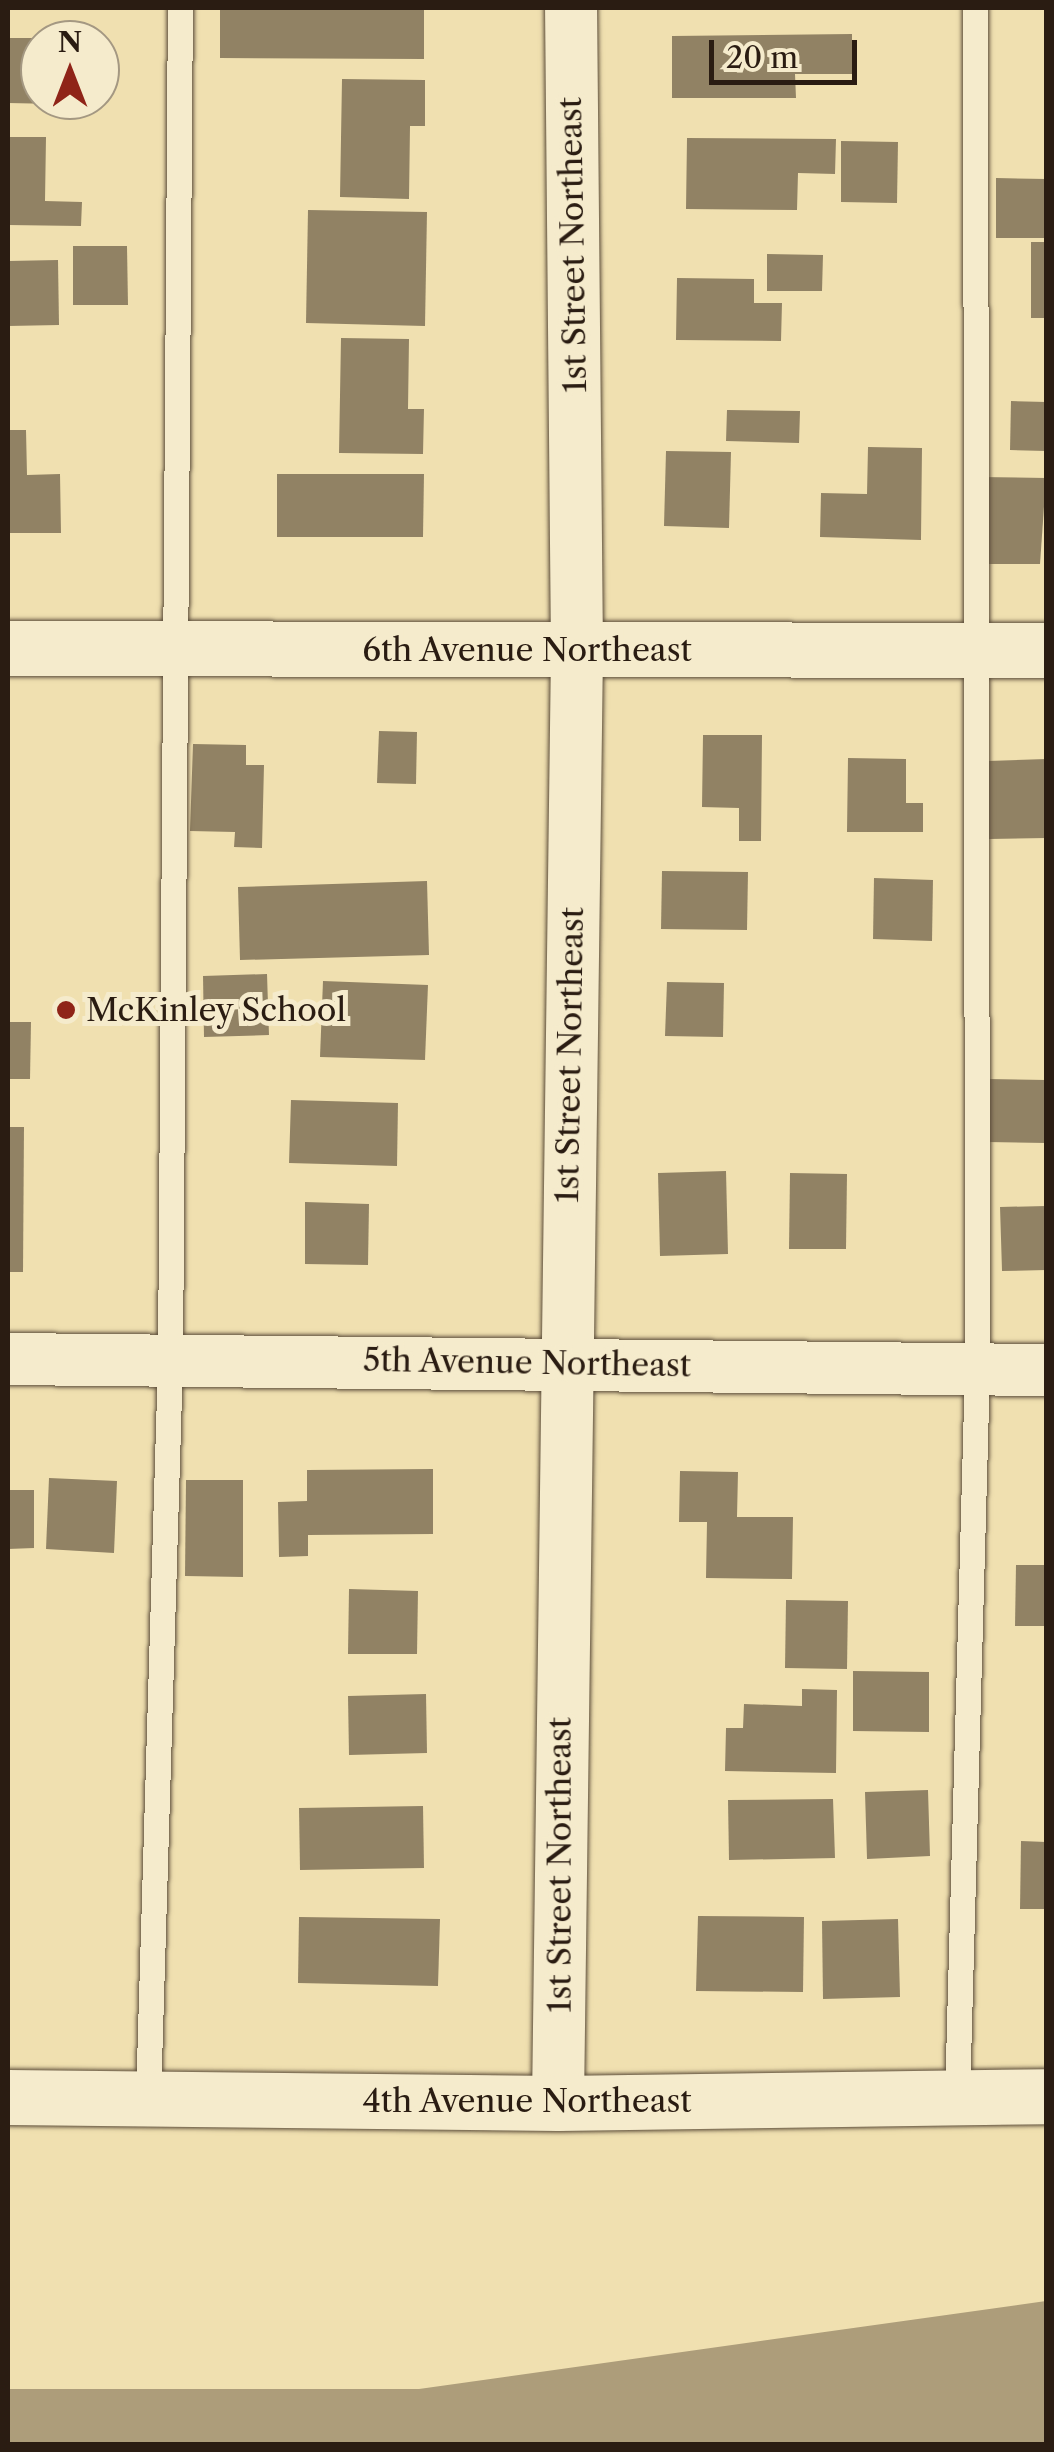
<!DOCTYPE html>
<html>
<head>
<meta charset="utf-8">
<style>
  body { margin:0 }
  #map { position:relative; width:1054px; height:2452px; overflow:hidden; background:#f0e0b0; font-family:"Libre Caslon Text",serif }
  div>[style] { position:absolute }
  .water>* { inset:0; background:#ad9d7a }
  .building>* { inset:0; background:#918264 }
  .roads { filter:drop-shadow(0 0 2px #5c4d3a) drop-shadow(0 0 2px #5c4d3a) }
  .service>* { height:25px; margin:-12.5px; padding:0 12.5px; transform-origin:12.5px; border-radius:12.5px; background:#f5ebcc }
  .minor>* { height:52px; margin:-26px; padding:0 26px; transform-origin:26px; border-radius:26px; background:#f5ebcc }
  .tertiary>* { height:55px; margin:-27.5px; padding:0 27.5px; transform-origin:27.5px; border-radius:27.5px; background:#f5ebcc }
  .dots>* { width:28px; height:28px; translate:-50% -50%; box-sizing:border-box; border:5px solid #f5ebcc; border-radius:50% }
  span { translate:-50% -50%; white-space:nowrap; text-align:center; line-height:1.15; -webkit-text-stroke:10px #f5ebcc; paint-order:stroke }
  .street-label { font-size:32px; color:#2a1c12 }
  .poi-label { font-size:32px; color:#2a1c12 }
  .left { translate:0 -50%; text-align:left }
  .frame { position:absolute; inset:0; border:10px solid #2a1c12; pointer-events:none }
  .north { position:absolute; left:20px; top:20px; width:100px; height:100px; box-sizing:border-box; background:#f5ebcc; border:2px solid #a49882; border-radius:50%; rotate:0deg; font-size:28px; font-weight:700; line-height:40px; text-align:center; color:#2a1c12 }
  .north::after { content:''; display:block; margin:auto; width:35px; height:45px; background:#8f2418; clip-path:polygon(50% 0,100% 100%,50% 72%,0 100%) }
  .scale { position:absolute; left:709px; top:40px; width:148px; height:45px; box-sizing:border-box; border:5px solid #2a1c12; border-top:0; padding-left:12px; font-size:30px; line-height:35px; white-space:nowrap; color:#2a1c12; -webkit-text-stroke:8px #f5ebcc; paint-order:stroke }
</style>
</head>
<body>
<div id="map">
  <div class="water">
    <div style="clip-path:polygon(1046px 2301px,1046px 2444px,8px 2444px,8px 2389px,419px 2389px)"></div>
  </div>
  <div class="building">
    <div style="clip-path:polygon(220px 8px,424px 8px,424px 59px,220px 58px)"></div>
    <div style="clip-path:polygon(852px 34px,852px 74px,795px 74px,796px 98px,672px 98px,672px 36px)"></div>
    <div style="clip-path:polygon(8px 38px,40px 38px,40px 100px,56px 104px,8px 103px)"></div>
    <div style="clip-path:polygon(342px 79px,425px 80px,425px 126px,410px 126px,409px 199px,340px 197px)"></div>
    <div style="clip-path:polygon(8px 137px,46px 137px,45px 201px,82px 202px,81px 226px,8px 225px)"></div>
    <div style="clip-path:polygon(687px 138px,836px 139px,835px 174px,798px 173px,797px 210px,686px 209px)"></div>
    <div style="clip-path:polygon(841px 141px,898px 142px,897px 203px,841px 202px)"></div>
    <div style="clip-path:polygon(996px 178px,1046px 179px,1046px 238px,996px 238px)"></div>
    <div style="clip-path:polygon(308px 210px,427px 212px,425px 326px,306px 323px)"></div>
    <div style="clip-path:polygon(1031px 242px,1046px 242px,1046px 318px,1031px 318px)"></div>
    <div style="clip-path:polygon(73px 246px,127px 246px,128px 305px,73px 305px)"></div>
    <div style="clip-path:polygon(767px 254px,823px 255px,822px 291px,767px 291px)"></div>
    <div style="clip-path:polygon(58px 260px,59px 325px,8px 326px,8px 261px)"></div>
    <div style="clip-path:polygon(677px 278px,754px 279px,754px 303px,782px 303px,781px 341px,676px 340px)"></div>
    <div style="clip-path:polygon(341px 338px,409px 339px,408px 409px,424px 409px,423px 454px,339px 453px)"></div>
    <div style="clip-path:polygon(1011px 401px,1046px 402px,1046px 451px,1010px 450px)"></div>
    <div style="clip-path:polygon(727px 410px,800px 411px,799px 443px,726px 441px)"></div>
    <div style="clip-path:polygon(8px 430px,26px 430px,27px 475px,60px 474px,61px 533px,8px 533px)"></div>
    <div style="clip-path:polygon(868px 447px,922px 448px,921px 540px,820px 537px,821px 493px,867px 494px)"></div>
    <div style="clip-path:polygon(666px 451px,731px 452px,729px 528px,664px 526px)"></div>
    <div style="clip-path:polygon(277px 474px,424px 474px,423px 537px,277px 537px)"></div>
    <div style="clip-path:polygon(979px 477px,1046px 478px,1040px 564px,978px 564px)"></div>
    <div style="clip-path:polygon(379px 731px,417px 732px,416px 784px,377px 783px)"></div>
    <div style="clip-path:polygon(703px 735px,762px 735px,761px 841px,739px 841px,739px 808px,702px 807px)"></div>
    <div style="clip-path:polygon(193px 744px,246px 745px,246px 765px,264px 765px,262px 848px,234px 847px,235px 832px,190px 831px)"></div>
    <div style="clip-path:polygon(848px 758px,906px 759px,906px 803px,923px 803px,923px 832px,847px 832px)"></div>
    <div style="clip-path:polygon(1046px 759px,1046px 838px,989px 839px,988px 761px)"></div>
    <div style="clip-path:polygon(662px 871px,748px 872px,747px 930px,661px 929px)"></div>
    <div style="clip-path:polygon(874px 878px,933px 880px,932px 941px,873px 939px)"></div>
    <div style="clip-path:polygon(427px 881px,429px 955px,240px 960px,238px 887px)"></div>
    <div style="clip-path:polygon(267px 974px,269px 1035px,204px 1037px,203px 976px)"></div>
    <div style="clip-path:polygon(323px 981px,428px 985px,425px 1060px,320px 1057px)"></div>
    <div style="clip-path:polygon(667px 982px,724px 983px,723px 1037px,665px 1036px)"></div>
    <div style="clip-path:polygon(8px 1022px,31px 1022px,30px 1079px,8px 1079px)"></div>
    <div style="clip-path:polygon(988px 1079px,1046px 1080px,1046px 1143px,987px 1142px)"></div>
    <div style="clip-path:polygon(291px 1100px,398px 1103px,397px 1166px,289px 1163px)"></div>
    <div style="clip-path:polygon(8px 1127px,24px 1127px,23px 1272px,8px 1272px)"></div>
    <div style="clip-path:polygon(726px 1171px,728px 1254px,660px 1256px,658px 1173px)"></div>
    <div style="clip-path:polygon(790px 1173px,847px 1174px,846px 1249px,789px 1249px)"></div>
    <div style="clip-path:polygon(305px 1202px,369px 1204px,368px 1265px,305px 1264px)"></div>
    <div style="clip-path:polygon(1046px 1206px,1046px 1270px,1002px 1271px,1000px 1207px)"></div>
    <div style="clip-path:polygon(433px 1469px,433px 1534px,308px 1535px,308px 1556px,279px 1557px,278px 1502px,307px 1501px,307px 1470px)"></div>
    <div style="clip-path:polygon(680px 1471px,738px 1472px,737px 1517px,793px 1517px,792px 1579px,706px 1578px,707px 1522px,679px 1522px)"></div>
    <div style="clip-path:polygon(49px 1478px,117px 1481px,114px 1553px,46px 1549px)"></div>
    <div style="clip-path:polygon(186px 1480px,243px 1480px,243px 1577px,185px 1576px)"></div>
    <div style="clip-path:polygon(8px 1490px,34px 1490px,34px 1548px,8px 1549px)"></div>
    <div style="clip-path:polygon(1016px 1565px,1046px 1565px,1046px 1626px,1015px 1626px)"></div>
    <div style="clip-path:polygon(349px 1589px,418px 1591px,417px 1654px,348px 1654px)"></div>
    <div style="clip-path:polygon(786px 1600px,848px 1601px,847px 1669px,785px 1668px)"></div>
    <div style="clip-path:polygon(853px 1671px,929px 1672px,929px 1732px,853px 1731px)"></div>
    <div style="clip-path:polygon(802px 1689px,837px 1690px,836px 1773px,725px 1771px,726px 1728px,743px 1728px,744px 1704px,802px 1706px)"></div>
    <div style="clip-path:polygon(426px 1694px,427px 1753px,349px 1755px,348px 1696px)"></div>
    <div style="clip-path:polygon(928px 1790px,930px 1856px,867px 1859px,865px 1792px)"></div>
    <div style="clip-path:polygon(833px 1799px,835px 1858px,729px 1860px,728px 1800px)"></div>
    <div style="clip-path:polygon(423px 1806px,424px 1868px,300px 1870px,299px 1808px)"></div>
    <div style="clip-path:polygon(1021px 1841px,1046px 1842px,1046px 1909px,1020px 1909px)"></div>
    <div style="clip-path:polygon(698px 1916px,804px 1917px,803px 1992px,696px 1991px)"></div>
    <div style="clip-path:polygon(299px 1917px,440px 1919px,438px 1986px,298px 1983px)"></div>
    <div style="clip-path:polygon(898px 1919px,900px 1997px,823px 1999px,822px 1921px)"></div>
  </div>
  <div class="roads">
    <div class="service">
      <div style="left:148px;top:2098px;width:739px;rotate:-88.29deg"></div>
      <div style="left:170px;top:1359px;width:1351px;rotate:-89.58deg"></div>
      <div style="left:957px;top:2098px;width:728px;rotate:-88.43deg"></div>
      <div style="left:977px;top:1370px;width:1362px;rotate:-90.08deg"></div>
    </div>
    <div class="minor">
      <div style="left:8px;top:1359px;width:1038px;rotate:0.61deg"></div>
      <div style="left:558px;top:2103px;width:1452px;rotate:-89.25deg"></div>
      <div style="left:577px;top:651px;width:643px;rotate:-90.53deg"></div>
    </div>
    <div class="tertiary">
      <div style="left:8px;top:648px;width:1038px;rotate:0.11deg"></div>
      <div style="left:8px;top:2097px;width:550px;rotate:0.63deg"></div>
      <div style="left:558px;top:2103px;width:488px;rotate:-0.8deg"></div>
    </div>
  </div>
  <div class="dots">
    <div style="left:66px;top:1010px;background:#8f2418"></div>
  </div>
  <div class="street-label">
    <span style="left:573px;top:245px;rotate:-91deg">1st Street Northeast</span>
    <span style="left:527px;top:650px">6th Avenue Northeast</span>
    <span style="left:570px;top:1055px;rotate:-89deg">1st Street Northeast</span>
    <span style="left:527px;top:1363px;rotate:1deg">5th Avenue Northeast</span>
    <span style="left:560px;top:1865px;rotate:-90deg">1st Street Northeast</span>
    <span style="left:527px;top:2101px">4th Avenue Northeast</span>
  </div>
  <div class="poi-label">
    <span class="left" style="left:86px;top:1010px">McKinley School</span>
  </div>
  <div class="frame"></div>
  <div class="north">N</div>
  <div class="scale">20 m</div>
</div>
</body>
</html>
